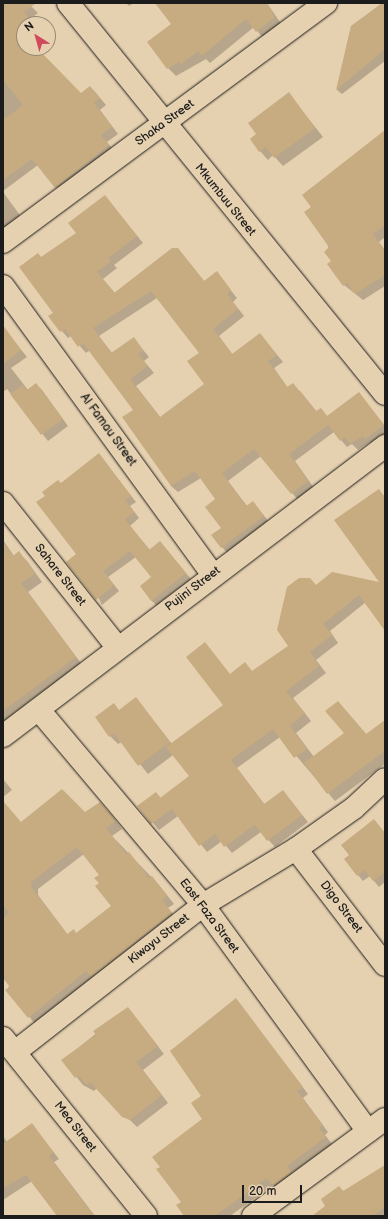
<!DOCTYPE html>
<html>
<head>
<meta charset="utf-8">
<style>
  body { margin:0 }
  #map { position:relative; width:388px; height:1219px; overflow:hidden; background:#e5d0af; font-family:"Balsamiq Sans",sans-serif }
  div>[style] { position:absolute }
  .shadow>* { inset:0; background:#0003 }
  .building>* { inset:0; background:#c7ac82 }
  .roads { filter:drop-shadow(0 0 1px #1c1c1c) drop-shadow(0 0 1px #1c1c1c) }
  .street>* { height:22px; margin:-11px; padding:0 11px; transform-origin:11px; border-radius:11px; background:#e5d0af }
  span { translate:-50% -50%; white-space:nowrap; text-align:center; line-height:1.15; -webkit-text-stroke:3px #e5d0af; paint-order:stroke }
  .street-label { font-size:12px; color:#1c1c1c }
  .frame { position:absolute; inset:0; border:4px solid #1c1c1c; pointer-events:none }
  .north { position:absolute; left:16px; top:16px; width:40px; height:40px; box-sizing:border-box; background:#e5d0af; border:1px solid #958874; border-radius:50%; rotate:323deg; font-size:11px; font-weight:700; line-height:16px; text-align:center; color:#1c1c1c }
  .north::after { content:''; display:block; margin:auto; width:14px; height:18px; background:#d1495b; clip-path:polygon(50% 0,100% 100%,50% 72%,0 100%) }
  .scale { position:absolute; left:242px; top:1185px; width:60px; height:18px; box-sizing:border-box; border:2px solid #1c1c1c; border-top:0; padding-left:5px; font-size:12px; line-height:14px; white-space:nowrap; color:#1c1c1c; -webkit-text-stroke:3px #e5d0af; paint-order:stroke }
</style>
</head>
<body>
<div id="map">
  <div class="shadow">
    <div style="clip-path:polygon(28px 3px,38px 13px,30px 19px,33px 24px,24px 24px,24px 48px,48px 48px,48px 43px,51px 47px,42px 54px,81px 94px,90px 87px,96px 93px,106px 105px,100px 110px,118px 134px,107px 142px,115px 152px,62px 194px,38px 165px,3px 191px,3px 4px)"></div>
    <div style="clip-path:polygon(126px 3px,134px 3px,129px 6px)"></div>
    <div style="clip-path:polygon(155px 3px,267px 3px,282px 25px,264px 39px,254px 27px,210px 63px,206px 59px,176px 76px,168px 68px,173px 24px)"></div>
    <div style="clip-path:polygon(385px 3px,385px 61px,342px 94px,337px 90px,351px 27px)"></div>
    <div style="clip-path:polygon(289px 94px,323px 137px,283px 166px,273px 155px,268px 160px,260px 151px,258px 134px)"></div>
    <div style="clip-path:polygon(385px 132px,385px 237px,379px 242px,385px 250px,385px 286px,363px 300px,344px 285px,312px 207px)"></div>
    <div style="clip-path:polygon(3px 192px,22px 218px,3px 232px)"></div>
    <div style="clip-path:polygon(evenodd,105px 196px,143px 243px,114px 265px,117px 268px,103px 279px,115px 293px,178px 249px,205px 282px,217px 273px,237px 298px,233px 302px,244px 316px,219px 336px,233px 355px,260px 334px,283px 362px,274px 368px,288px 388px,300px 391px,317px 412px,321px 409px,328px 417px,359px 393px,385px 426px,385px 436px,373px 445px,370px 442px,358px 450px,352px 444px,347px 447px,334px 432px,295px 461px,314px 488px,298px 500px,261px 456px,228px 481px,247px 506px,253px 502px,270px 523px,228px 554px,222px 547px,223px 528px,217px 499px,201px 478px,178px 492px,171px 486px,134px 410px,90px 350px,86px 353px,71px 336px,68px 338px,50px 317px,54px 313px,42px 258px,77px 233px,105px 196px,157px 298px,200px 353px,205px 384px,161px 418px,136px 386px,154px 373px,144px 361px,149px 357px,134px 339px,112px 353px,99px 336px,157px 298px)"></div>
    <div style="clip-path:polygon(3px 327px,27px 357px,11px 368px,28px 390px,36px 384px,42px 390px,68px 426px,48px 441px,7px 389px,3px 392px)"></div>
    <div style="clip-path:polygon(99px 454px,136px 502px,130px 506px,139px 518px,130px 526px,150px 550px,160px 542px,191px 579px,157px 606px,151px 600px,152px 578px,136px 557px,108px 577px,119px 591px,102px 605px,77px 554px,61px 484px)"></div>
    <div style="clip-path:polygon(379px 490px,385px 497px,385px 628px,366px 602px,330px 631px,338px 643px,316px 660px,326px 673px,293px 698px,311px 721px,296px 733px,314px 757px,345px 733px,338px 702px,367px 735px,385px 721px,385px 764px,335px 801px,280px 737px,237px 768px,265px 805px,283px 791px,308px 822px,275px 847px,261px 832px,232px 853px,222px 841px,207px 852px,178px 816px,159px 830px,139px 806px,156px 793px,161px 798px,190px 776px,173px 755px,148px 774px,122px 742px,118px 744px,110px 736px,119px 711px,136px 698px,172px 744px,224px 705px,230px 675px,245px 664px,253px 672px,290px 646px,316px 586px,382px 584px)"></div>
    <div style="clip-path:polygon(3px 540px,14px 556px,19px 553px,27px 561px,42px 582px,28px 592px,83px 666px,3px 726px)"></div>
    <div style="clip-path:polygon(3px 779px,12px 790px,3px 797px)"></div>
    <div style="clip-path:polygon(evenodd,3px 801px,21px 823px,108px 811px,122px 829px,112px 836px,159px 885px,174px 904px,168px 908px,179px 921px,36px 1025px,7px 990px,10px 984px,3px 975px,3px 801px,84px 854px,100px 875px,100px 883px,112px 906px,77px 934px,68px 935px,38px 895px,38px 889px,84px 854px)"></div>
    <div style="clip-path:polygon(374px 821px,385px 833px,385px 882px,379px 887px,370px 876px,363px 881px,358px 875px,351px 855px)"></div>
    <div style="clip-path:polygon(235px 999px,308px 1094px,303px 1098px,328px 1132px,325px 1135px,332px 1144px,293px 1173px,280px 1192px,273px 1185px,230px 1216px,185px 1216px,182px 1202px,203px 1120px,202px 1096px)"></div>
    <div style="clip-path:polygon(128px 1008px,164px 1054px,143px 1070px,168px 1103px,137px 1127px,97px 1088px,94px 1091px,83px 1085px,63px 1060px)"></div>
    <div style="clip-path:polygon(32px 1124px,59px 1159px,54px 1162px,95px 1216px,59px 1216px,32px 1181px,3px 1200px,3px 1136px,7px 1142px)"></div>
    <div style="clip-path:polygon(385px 1167px,385px 1216px,323px 1216px,339px 1187px,344px 1192px)"></div>
  </div>
  <div class="building">
    <div style="clip-path:polygon(3px 3px,36px 3px,24px 12px,33px 24px,24px 24px,24px 48px,37px 48px,81px 93px,90px 86px,100px 98px,94px 103px,112px 127px,101px 135px,109px 145px,55px 188px,32px 159px,3px 180px,3px 120px,23px 105px,3px 80px)"></div>
    <div style="clip-path:polygon(155px 3px,267px 3px,275px 17px,256px 32px,246px 19px,202px 56px,198px 51px,181px 64px,179px 62px,167px 69px,147px 42px,171px 24px)"></div>
    <div style="clip-path:polygon(382px 3px,385px 3px,385px 49px,336px 90px,351px 26px)"></div>
    <div style="clip-path:polygon(289px 92px,315px 128px,274px 158px,266px 147px,259px 152px,250px 139px,256px 134px,248px 123px)"></div>
    <div style="clip-path:polygon(385px 130px,385px 225px,373px 234px,385px 251px,385px 275px,355px 294px,347px 283px,343px 286px,327px 264px,331px 261px,324px 252px,329px 247px,304px 212px,311px 207px,302px 195px)"></div>
    <div style="clip-path:polygon(evenodd,105px 195px,137px 236px,108px 258px,111px 261px,97px 272px,114px 293px,172px 248px,178px 248px,204px 281px,217px 271px,231px 290px,227px 294px,238px 309px,213px 329px,232px 354px,260px 333px,277px 355px,268px 361px,287px 387px,293px 383px,316px 411px,321px 408px,327px 416px,359px 392px,384px 425px,365px 439px,363px 436px,350px 444px,345px 437px,340px 441px,328px 425px,289px 454px,308px 481px,291px 494px,254px 449px,222px 473px,246px 506px,253px 501px,264px 516px,221px 548px,211px 535px,221px 528px,205px 507px,215px 499px,195px 471px,171px 486px,122px 417px,133px 410px,83px 343px,78px 347px,65px 329px,60px 332px,48px 316px,53px 313px,19px 267px,38px 253px,41px 257px,76px 233px,68px 223px,105px 195px,151px 291px,199px 353px,187px 361px,204px 384px,160px 417px,130px 379px,148px 366px,138px 354px,143px 350px,134px 337px,111px 353px,93px 328px,151px 291px)"></div>
    <div style="clip-path:polygon(3px 325px,21px 350px,3px 364px)"></div>
    <div style="clip-path:polygon(36px 383px,63px 419px,41px 435px,10px 394px,23px 385px,27px 390px)"></div>
    <div style="clip-path:polygon(99px 453px,131px 496px,125px 500px,134px 512px,125px 519px,149px 550px,160px 541px,186px 573px,151px 601px,140px 586px,151px 577px,130px 551px,103px 571px,114px 585px,96px 600px,66px 562px,76px 554px,36px 502px,45px 496px,42px 492px,58px 480px,61px 483px)"></div>
    <div style="clip-path:polygon(379px 489px,385px 498px,385px 631px,359px 595px,323px 624px,332px 635px,310px 652px,319px 666px,286px 691px,305px 713px,290px 726px,307px 749px,294px 758px,273px 729px,231px 760px,264px 804px,283px 790px,302px 815px,267px 841px,255px 825px,224px 847px,215px 834px,199px 846px,172px 809px,151px 824px,137px 806px,156px 792px,160px 798px,189px 776px,166px 747px,223px 705px,186px 657px,205px 642px,230px 674px,245px 662px,252px 671px,288px 646px,277px 630px,287px 587px,299px 578px,310px 578px,316px 585px,332px 572px,379px 582px,334px 520px)"></div>
    <div style="clip-path:polygon(3px 542px,13px 556px,19px 551px,35px 574px,21px 583px,76px 657px,3px 711px)"></div>
    <div style="clip-path:polygon(136px 697px,170px 742px,138px 766px,114px 733px,109px 737px,95px 717px,114px 703px,119px 710px)"></div>
    <div style="clip-path:polygon(338px 701px,366px 734px,385px 720px,385px 751px,327px 794px,304px 763px,344px 733px,325px 711px)"></div>
    <div style="clip-path:polygon(evenodd,62px 789px,85px 812px,100px 802px,116px 821px,106px 828px,126px 854px,129px 852px,149px 878px,152px 876px,167px 896px,162px 900px,172px 913px,91px 977px,86px 971px,28px 1018px,5px 990px,10px 987px,3px 978px,3px 918px,9px 913px,3px 905px,3px 801px,21px 822px,62px 789px,77px 847px,99px 875px,94px 878px,99px 883px,95px 886px,111px 906px,76px 933px,74px 929px,67px 934px,31px 887px,31px 882px,77px 847px)"></div>
    <div style="clip-path:polygon(374px 819px,385px 833px,385px 872px,373px 881px,364px 870px,357px 876px,344px 859px,349px 855px,341px 845px)"></div>
    <div style="clip-path:polygon(236px 998px,303px 1087px,297px 1091px,323px 1125px,319px 1128px,326px 1137px,287px 1166px,291px 1172px,273px 1186px,267px 1178px,215px 1216px,184px 1216px,176px 1205px,181px 1202px,156px 1169px,160px 1167px,152px 1157px,202px 1119px,191px 1103px,201px 1096px,170px 1051px)"></div>
    <div style="clip-path:polygon(128px 1007px,158px 1046px,136px 1062px,162px 1095px,130px 1120px,122px 1117px,90px 1082px,86px 1085px,79px 1076px,75px 1078px,61px 1060px,96px 1035px,93px 1031px)"></div>
    <div style="clip-path:polygon(32px 1123px,53px 1152px,49px 1156px,94px 1216px,57px 1216px,26px 1175px,3px 1188px,3px 1144px)"></div>
    <div style="clip-path:polygon(385px 1165px,385px 1207px,372px 1216px,312px 1216px,325px 1206px,321px 1199px,339px 1186px,343px 1191px)"></div>
  </div>
  <div class="roads">
    <div class="street">
      <div style="left:68px;top:3px;width:503px;rotate:50.97deg"></div>
      <div style="left:3px;top:242px;width:402px;rotate:-36.5deg"></div>
      <div style="left:3px;top:286px;width:356px;rotate:54deg"></div>
      <div style="left:3px;top:503px;width:184px;rotate:51.6deg"></div>
      <div style="left:39px;top:710px;width:255px;rotate:49.9deg"></div>
      <div style="left:203px;top:905px;width:280px;rotate:53.9deg"></div>
      <div style="left:3px;top:736px;width:480px;rotate:-37.2deg"></div>
      <div style="left:296px;top:849px;width:146px;rotate:52.5deg"></div>
      <div style="left:3px;top:1038px;width:228px;rotate:51.2deg"></div>
      <div style="left:15px;top:1052px;width:239px;rotate:-38deg"></div>
      <div style="left:203px;top:905px;width:109px;rotate:-31.1deg"></div>
      <div style="left:296px;top:849px;width:71px;rotate:-35.3deg"></div>
      <div style="left:354px;top:808px;width:42px;rotate:-43.1deg"></div>
      <div style="left:253px;top:1216px;width:164px;rotate:-36.3deg"></div>
    </div>
  </div>
  <div class="street-label">
    <span style="left:165px;top:123px;rotate:-36deg">Shaka Street</span>
    <span style="left:225px;top:200px;rotate:51deg">Mkumbuu Street</span>
    <span style="left:108px;top:430px;rotate:54deg">Al Famau Street</span>
    <span style="left:60px;top:575px;rotate:52deg">Sahare Street</span>
    <span style="left:193px;top:589px;rotate:-37deg">Pujini Street</span>
    <span style="left:341px;top:907px;rotate:53deg">Digo Street</span>
    <span style="left:209px;top:916px;rotate:53deg">East Faza Street</span>
    <span style="left:159px;top:939px;rotate:-38deg">Kiwayu Street</span>
    <span style="left:75px;top:1127px;rotate:52deg">Mea Street</span>
  </div>
  <div class="frame"></div>
  <div class="north">N</div>
  <div class="scale">20 m</div>
</div>
</body>
</html>
